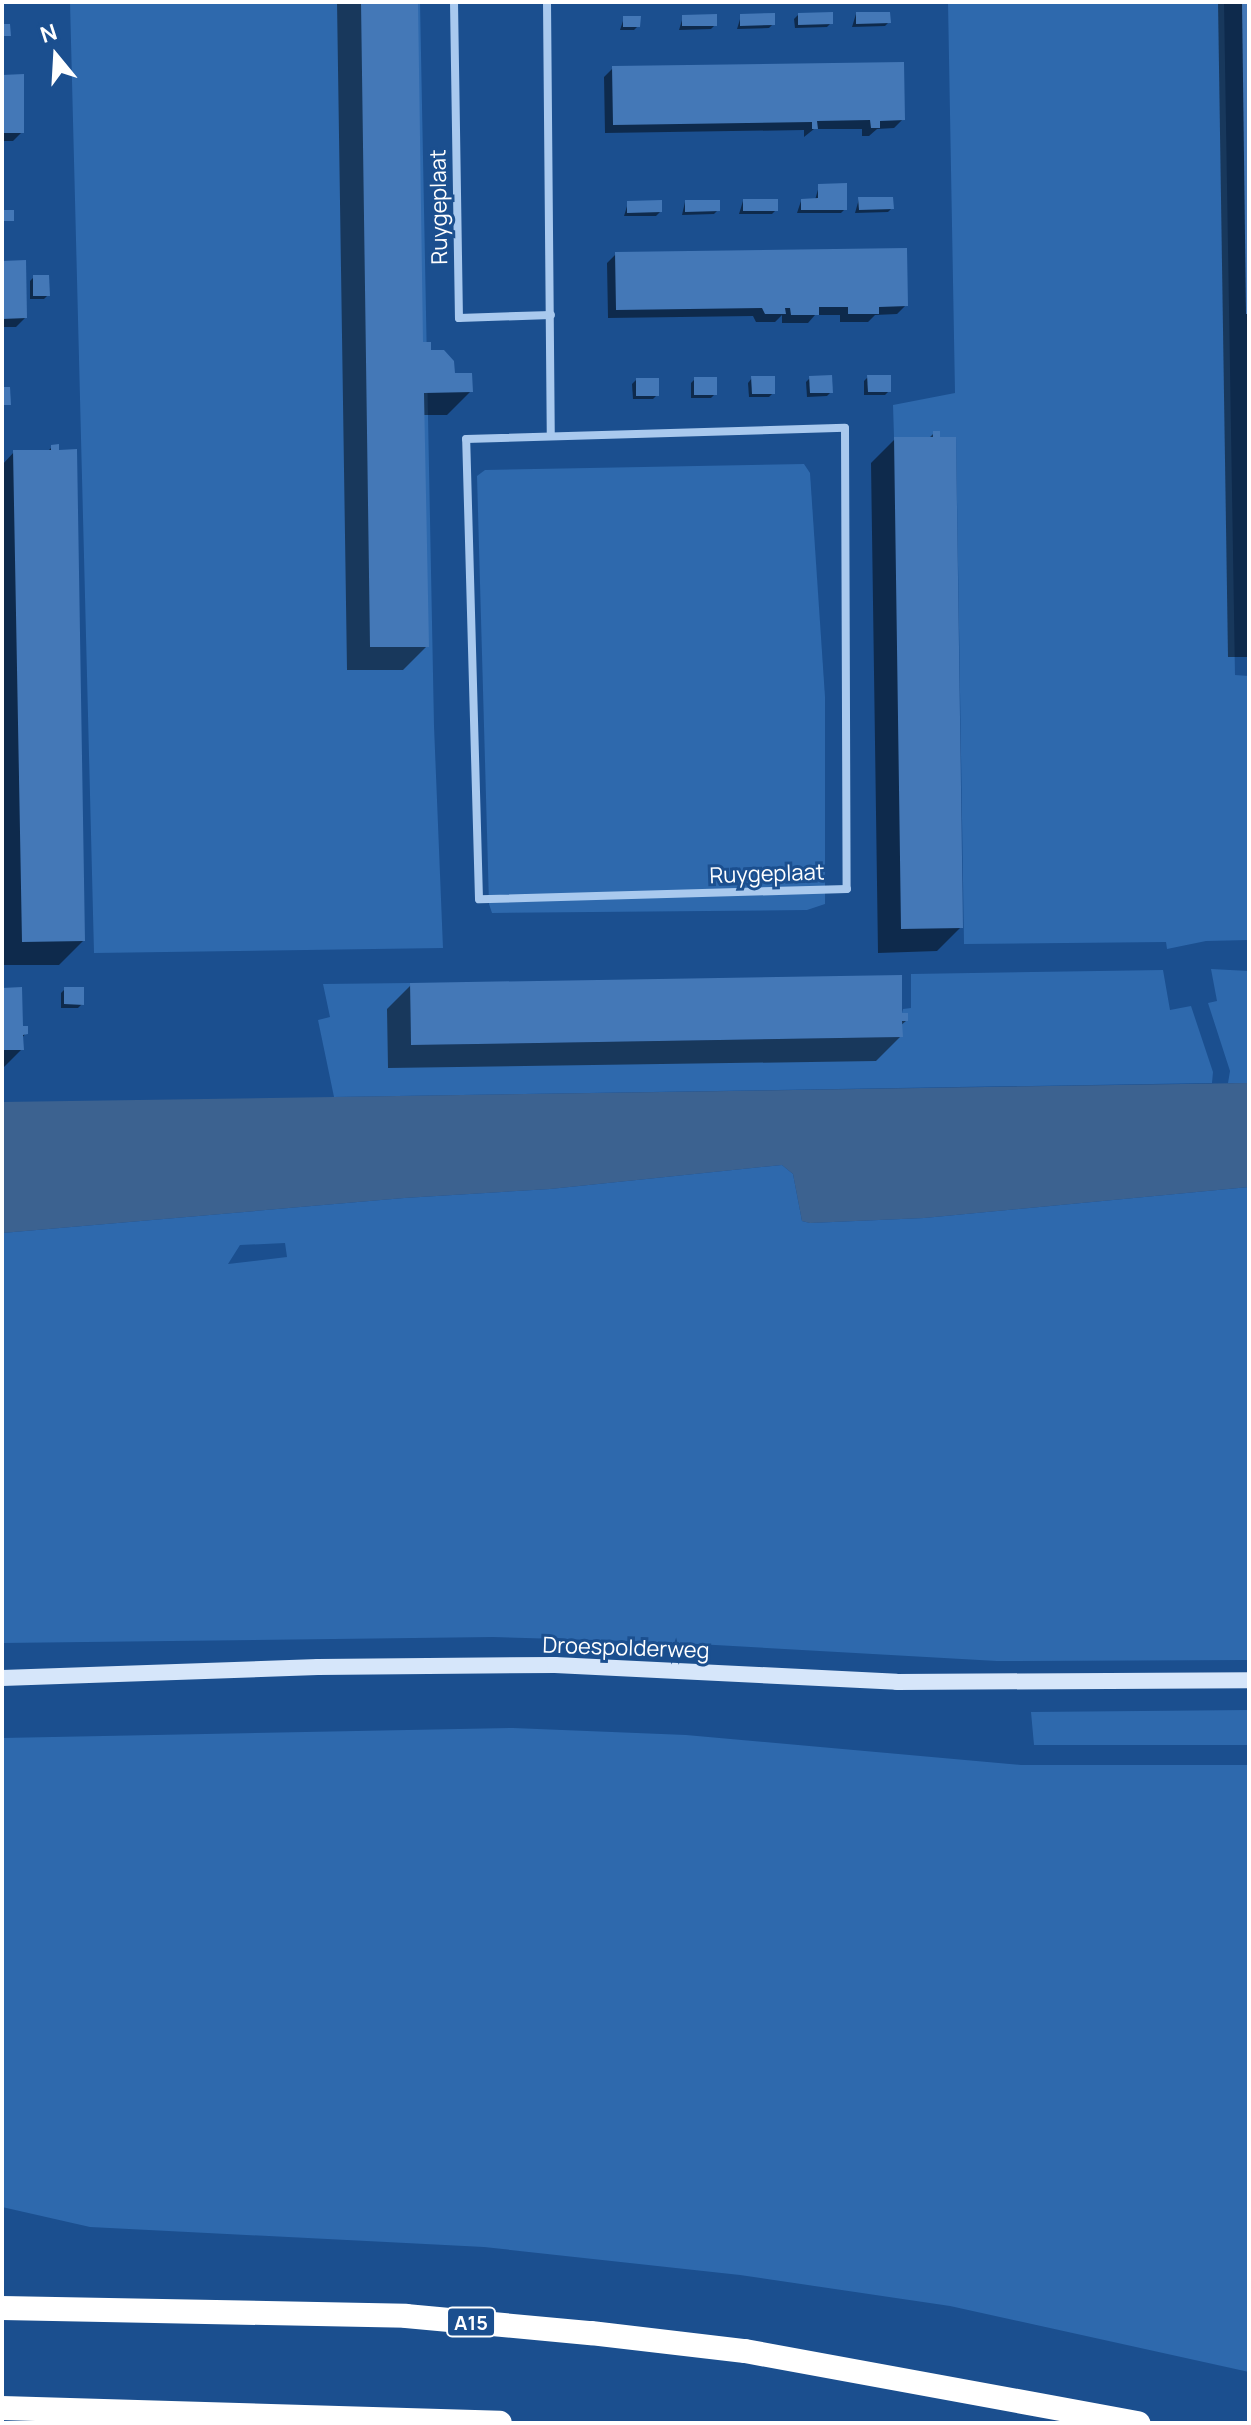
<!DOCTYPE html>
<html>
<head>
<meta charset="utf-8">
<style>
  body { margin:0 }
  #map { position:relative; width:1251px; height:2425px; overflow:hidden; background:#1b4f8f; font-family:Manrope,sans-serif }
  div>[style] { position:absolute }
  .green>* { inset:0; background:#2e69ad }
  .water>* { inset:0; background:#3c6290 }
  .shadow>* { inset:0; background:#0007 }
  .building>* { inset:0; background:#4478b7 }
  .minor>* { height:8px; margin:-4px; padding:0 4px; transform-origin:4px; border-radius:4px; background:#a9c9ee }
  .secondary>* { height:16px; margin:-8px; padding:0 8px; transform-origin:8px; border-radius:8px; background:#d6e6fa }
  .motorway>* { height:24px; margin:-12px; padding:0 12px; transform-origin:12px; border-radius:12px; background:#fff }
  span { translate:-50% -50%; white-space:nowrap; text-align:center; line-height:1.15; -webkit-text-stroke:6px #1b4f8f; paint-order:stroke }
  .shield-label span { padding:2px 6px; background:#1b4f8f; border:2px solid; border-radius:6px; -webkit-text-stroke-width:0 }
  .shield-label { font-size:20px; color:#fff; font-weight:700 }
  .street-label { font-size:22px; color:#fff }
  .frame { position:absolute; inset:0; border:4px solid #fff; pointer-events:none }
  .north { position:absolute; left:16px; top:16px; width:80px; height:80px; -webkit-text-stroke:6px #1b4f8f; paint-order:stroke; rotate:342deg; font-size:22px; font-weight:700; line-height:32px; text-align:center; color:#fff }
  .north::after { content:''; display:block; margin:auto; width:28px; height:36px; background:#fff; clip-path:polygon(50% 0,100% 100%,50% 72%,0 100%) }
</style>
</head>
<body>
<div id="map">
  <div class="green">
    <div style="clip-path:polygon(70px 2px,420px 2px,434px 726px,443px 948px,94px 953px)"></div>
    <div style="clip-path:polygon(948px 2px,1224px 2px,1235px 675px,1249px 676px,1249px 940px,1206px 941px,1167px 949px,1166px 942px,964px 944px,956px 437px,940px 437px,940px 431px,933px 432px,933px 437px,894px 437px,893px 405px,955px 393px)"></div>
    <div style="clip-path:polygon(804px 464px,810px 473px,825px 697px,825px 904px,807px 910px,492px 913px,489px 904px,477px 476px,485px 470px)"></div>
    <div style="clip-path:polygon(1211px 969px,1249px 971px,1249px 1083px,1228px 1083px,1230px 1071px,1208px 1003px,1217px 1001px)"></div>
    <div style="clip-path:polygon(1163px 970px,1170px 1010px,1191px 1006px,1213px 1072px,1212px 1083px,334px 1097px,318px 1020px,330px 1017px,323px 984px,410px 983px,411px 1045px,902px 1037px,902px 1021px,908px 1021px,908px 1014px,902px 1013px,903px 1009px,911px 1008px,911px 974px)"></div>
    <div style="clip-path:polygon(evenodd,782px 1165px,793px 1174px,802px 1221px,810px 1223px,924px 1218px,1249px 1187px,1249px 1660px,997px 1661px,662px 1642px,493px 1637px,2px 1643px,2px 1233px,404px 1198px,550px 1189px,782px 1165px,285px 1243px,287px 1257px,228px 1264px,240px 1245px,285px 1243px)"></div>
    <div style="clip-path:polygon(1249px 1710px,1249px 1745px,1034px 1745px,1031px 1712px)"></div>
    <div style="clip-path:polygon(513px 1728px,686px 1735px,1021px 1765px,1249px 1765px,1249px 2372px,950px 2306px,740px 2275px,484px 2247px,90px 2227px,2px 2207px,2px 1738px)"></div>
  </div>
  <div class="water">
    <div style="clip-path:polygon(1249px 1083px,1249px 1187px,924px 1218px,810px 1223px,802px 1221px,793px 1174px,782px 1165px,550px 1189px,404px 1198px,2px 1233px,2px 1102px)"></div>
  </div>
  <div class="shadow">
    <div style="clip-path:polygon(337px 2px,416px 2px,422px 344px,471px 391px,447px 415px,423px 415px,427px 646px,403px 670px,347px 670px)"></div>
    <div style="clip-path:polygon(1218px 2px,1249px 2px,1249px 657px,1228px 657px)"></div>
    <div style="clip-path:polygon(856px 14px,889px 22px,885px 26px,852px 27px)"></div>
    <div style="clip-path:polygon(798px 15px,831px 23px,827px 27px,795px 28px,794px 19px)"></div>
    <div style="clip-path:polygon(741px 16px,773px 24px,769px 28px,737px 29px)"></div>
    <div style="clip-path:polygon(683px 17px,715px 25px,711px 29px,679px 30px)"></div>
    <div style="clip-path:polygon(624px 18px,638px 26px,634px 30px,620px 30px)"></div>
    <div style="clip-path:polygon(613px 68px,903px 119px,894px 128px,877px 129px,869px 136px,862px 136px,862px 129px,814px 129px,804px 137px,804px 130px,605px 133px,604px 77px)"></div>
    <div style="clip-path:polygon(2px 77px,22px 132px,13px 141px,2px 141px)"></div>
    <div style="clip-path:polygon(819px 186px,845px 209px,841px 213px,797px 213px,801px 201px,815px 200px)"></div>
    <div style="clip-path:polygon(859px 199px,892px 208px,888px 212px,855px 213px)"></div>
    <div style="clip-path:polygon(743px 201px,776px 210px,772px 214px,739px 214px)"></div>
    <div style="clip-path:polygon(685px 202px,718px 210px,714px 214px,682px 215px)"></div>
    <div style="clip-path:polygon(628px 203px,660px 212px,656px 216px,624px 216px)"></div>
    <div style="clip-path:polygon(616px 254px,906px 305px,897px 314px,875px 315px,868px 322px,840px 322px,840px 315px,815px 315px,808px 323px,782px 323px,782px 315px,775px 322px,756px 322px,753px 316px,608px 318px,607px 263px)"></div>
    <div style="clip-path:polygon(2px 263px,25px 318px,16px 327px,2px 327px)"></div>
    <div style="clip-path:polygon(34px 277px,48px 295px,44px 299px,30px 299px,30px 281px)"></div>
    <div style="clip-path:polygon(868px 377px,889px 391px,885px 395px,864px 395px,864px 381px)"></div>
    <div style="clip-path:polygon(752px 378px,773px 393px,769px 397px,749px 397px,748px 383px)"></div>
    <div style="clip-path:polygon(810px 378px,831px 392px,827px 396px,807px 397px,806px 382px)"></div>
    <div style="clip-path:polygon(695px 379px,715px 394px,711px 398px,691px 398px,691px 383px)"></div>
    <div style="clip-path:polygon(636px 380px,657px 395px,653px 399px,633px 399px,632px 384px)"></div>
    <div style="clip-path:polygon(934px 433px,961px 927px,937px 951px,878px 953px,871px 463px,895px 439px,928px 439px)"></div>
    <div style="clip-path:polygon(52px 447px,83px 941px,59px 965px,2px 965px,2px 465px,14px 452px,47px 452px)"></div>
    <div style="clip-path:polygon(411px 985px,900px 1015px,906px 1021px,900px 1026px,900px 1037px,876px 1061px,388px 1068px,387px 1009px)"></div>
    <div style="clip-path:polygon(65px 989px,82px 1004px,78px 1008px,61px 1008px,61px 993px)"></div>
    <div style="clip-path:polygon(2px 990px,26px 1033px,21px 1039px,22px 1049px,2px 1069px)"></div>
  </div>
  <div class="building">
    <div style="clip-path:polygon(361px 2px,418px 2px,423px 342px,431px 342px,431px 350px,444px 350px,454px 361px,455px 373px,472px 373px,473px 392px,424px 393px,429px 647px,370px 647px)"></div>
    <div style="clip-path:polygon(1242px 2px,1249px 2px,1249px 314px,1246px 314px)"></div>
    <div style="clip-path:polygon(833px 12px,833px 24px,798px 25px,798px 13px)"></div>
    <div style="clip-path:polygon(856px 12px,890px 12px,891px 23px,856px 24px)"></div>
    <div style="clip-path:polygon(775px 13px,775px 25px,740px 26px,740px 14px)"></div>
    <div style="clip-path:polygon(717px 14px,717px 26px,682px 26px,682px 15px)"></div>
    <div style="clip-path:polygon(623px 16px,641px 16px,640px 27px,623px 27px)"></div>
    <div style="clip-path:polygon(2px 24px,10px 24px,11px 36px,2px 36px)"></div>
    <div style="clip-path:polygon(904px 62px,905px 120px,880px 121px,880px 128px,871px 128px,870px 120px,817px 121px,818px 129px,812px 129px,812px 122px,613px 125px,612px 66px)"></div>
    <div style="clip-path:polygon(24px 74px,24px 133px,2px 133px,2px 75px)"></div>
    <div style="clip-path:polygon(847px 183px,847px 210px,801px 210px,801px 199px,818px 198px,818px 184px)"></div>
    <div style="clip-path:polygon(858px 197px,893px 197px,894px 209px,859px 210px)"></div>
    <div style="clip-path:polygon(743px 199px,778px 199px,778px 211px,743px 211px)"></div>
    <div style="clip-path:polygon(662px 200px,662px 212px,627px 213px,627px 201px)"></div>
    <div style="clip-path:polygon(685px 200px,720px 200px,720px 211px,685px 212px)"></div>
    <div style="clip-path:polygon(2px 210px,14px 210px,14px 221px,2px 221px)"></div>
    <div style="clip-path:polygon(907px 248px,908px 306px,879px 307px,879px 314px,848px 314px,848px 307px,819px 307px,819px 315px,791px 315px,790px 308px,785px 308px,786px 314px,765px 314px,762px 308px,616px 310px,615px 252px)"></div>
    <div style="clip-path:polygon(26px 260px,27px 318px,2px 319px,2px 261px)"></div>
    <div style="clip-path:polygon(33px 275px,49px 275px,50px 296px,33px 296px)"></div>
    <div style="clip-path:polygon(832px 375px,833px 393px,810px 393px,809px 376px)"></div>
    <div style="clip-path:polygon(867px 375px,891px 375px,891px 392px,868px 392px)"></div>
    <div style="clip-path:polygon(751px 376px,775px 376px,775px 394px,752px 394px)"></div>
    <div style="clip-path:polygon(694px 377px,717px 377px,717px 395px,694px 395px)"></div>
    <div style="clip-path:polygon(636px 378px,659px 378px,659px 396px,636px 396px)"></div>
    <div style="clip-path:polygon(2px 387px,10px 387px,11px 405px,2px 405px)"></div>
    <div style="clip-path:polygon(933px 431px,940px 431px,940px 437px,956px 437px,963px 928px,901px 929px,894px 437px,933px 437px)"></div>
    <div style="clip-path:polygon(59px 444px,59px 450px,77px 449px,85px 941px,22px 942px,13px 450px,51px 450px,51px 445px)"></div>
    <div style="clip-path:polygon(902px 975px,902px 1013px,908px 1013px,908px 1021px,902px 1021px,903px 1037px,411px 1045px,410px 983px)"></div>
    <div style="clip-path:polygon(22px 987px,23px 1026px,28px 1026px,28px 1034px,23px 1035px,24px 1050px,2px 1050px,2px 988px)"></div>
    <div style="clip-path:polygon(64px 987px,84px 987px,84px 1005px,64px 1004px)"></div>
  </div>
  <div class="minor">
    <div style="left:454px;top:2px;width:316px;rotate:89.1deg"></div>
    <div style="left:459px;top:318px;width:92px;rotate:-1.9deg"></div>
    <div style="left:547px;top:2px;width:432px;rotate:89.5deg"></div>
    <div style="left:845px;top:428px;width:461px;rotate:89.8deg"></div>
    <div style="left:847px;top:889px;width:368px;rotate:178.4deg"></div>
    <div style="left:479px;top:899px;width:460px;rotate:-91.6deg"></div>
    <div style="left:466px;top:439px;width:379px;rotate:-1.7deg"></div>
  </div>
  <div class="secondary">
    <div style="left:2px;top:1678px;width:316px;rotate:-2deg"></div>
    <div style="left:318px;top:1667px;width:237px;rotate:-0.5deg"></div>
    <div style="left:555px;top:1665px;width:342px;rotate:2.8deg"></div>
    <div style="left:897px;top:1682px;width:352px;rotate:-0.3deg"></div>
  </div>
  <div class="motorway">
    <div style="left:2px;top:2308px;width:404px;rotate:1.1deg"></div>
    <div style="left:406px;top:2316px;width:186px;rotate:5.3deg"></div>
    <div style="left:591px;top:2333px;width:155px;rotate:6.7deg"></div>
    <div style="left:745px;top:2351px;width:400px;rotate:10.4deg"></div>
    <div style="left:2px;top:2408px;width:498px;rotate:1.7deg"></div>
  </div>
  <div class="shield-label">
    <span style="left:471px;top:2322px">A15</span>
  </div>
  <div class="street-label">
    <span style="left:439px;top:207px;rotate:-91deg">Ruygeplaat</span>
    <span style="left:767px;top:874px;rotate:-2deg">Ruygeplaat</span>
    <span style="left:626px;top:1648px;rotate:2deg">Droespolderweg</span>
  </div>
  <div class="frame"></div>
  <div class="north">N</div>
</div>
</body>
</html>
